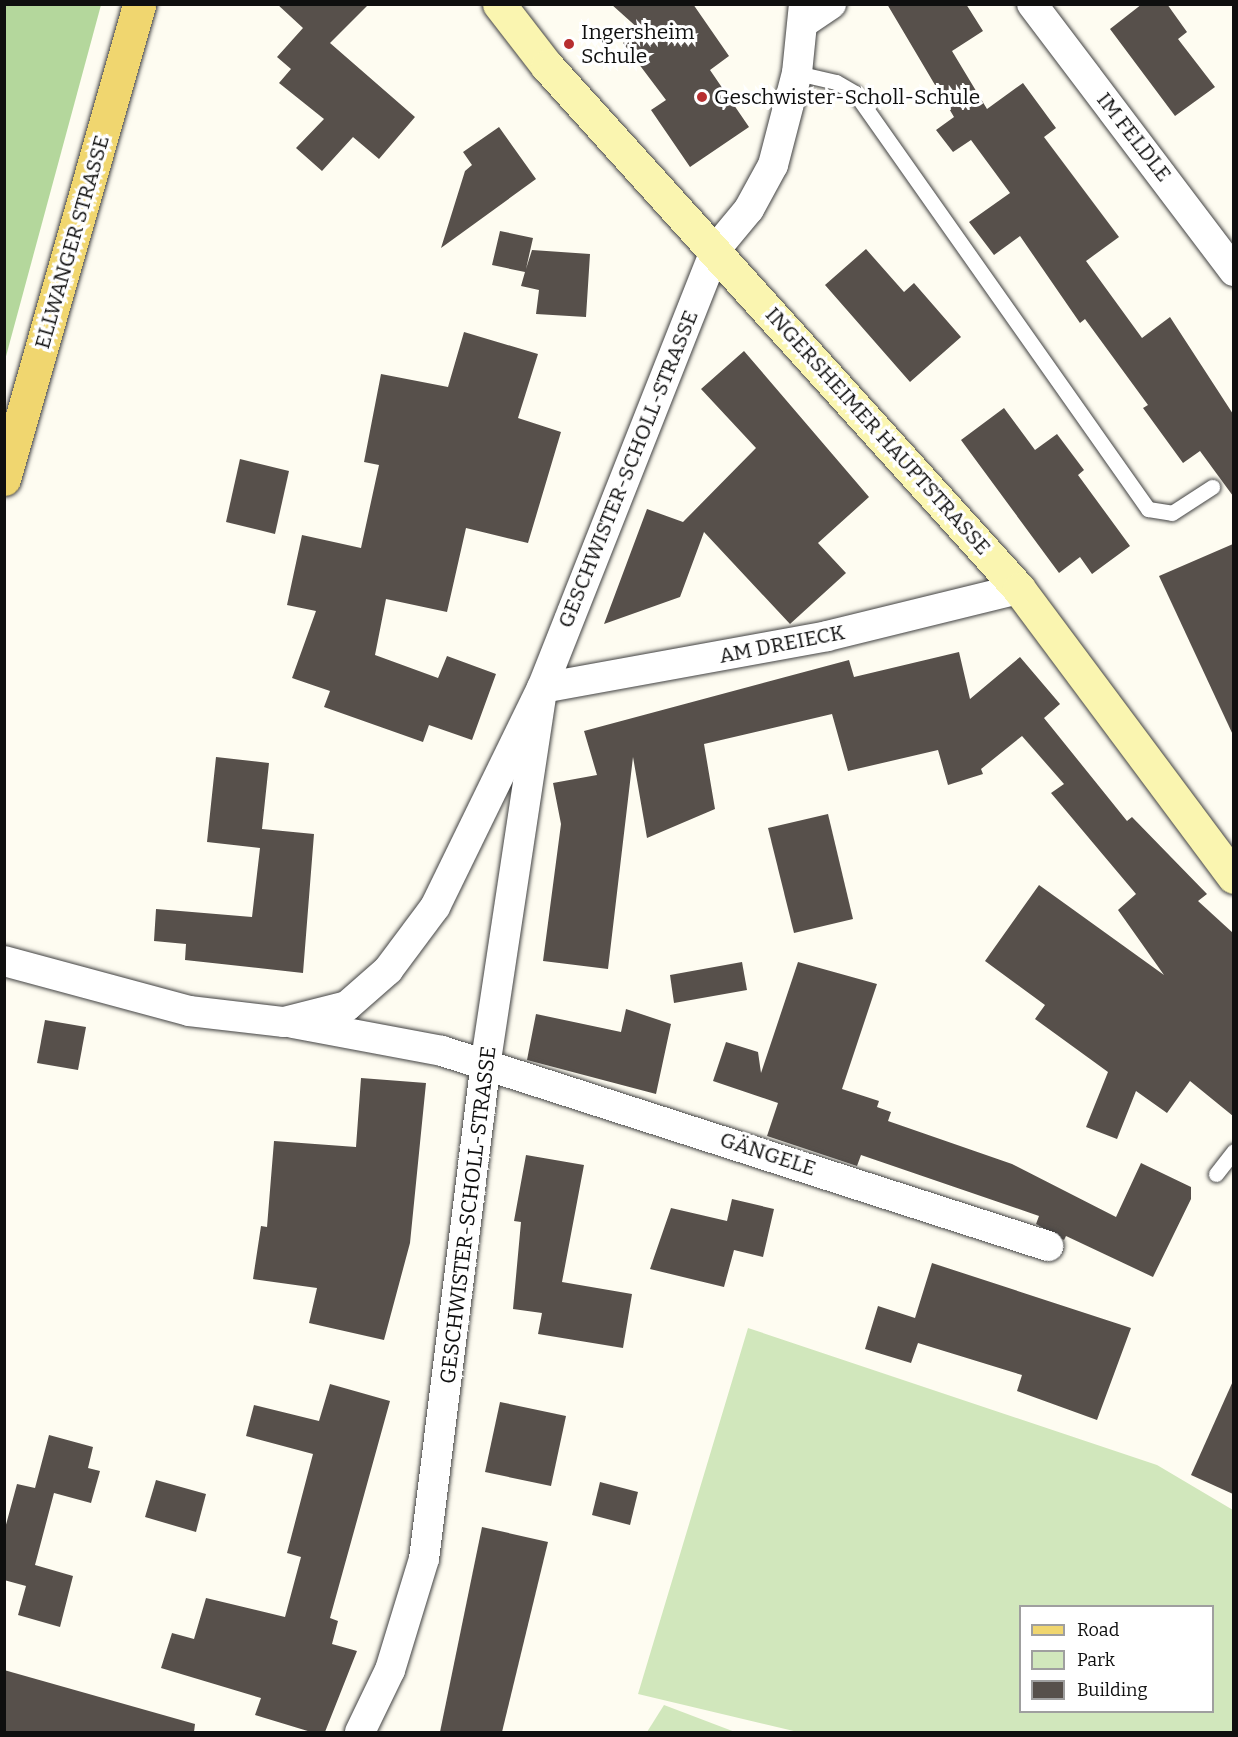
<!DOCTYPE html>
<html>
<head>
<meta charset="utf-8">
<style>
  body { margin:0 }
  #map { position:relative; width:1238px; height:1737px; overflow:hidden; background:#fefcf1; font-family:Bitter,serif }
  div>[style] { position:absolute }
  .green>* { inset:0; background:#d1e7bc }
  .forest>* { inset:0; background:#b4d79c }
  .building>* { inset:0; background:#57504b }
  .roads { filter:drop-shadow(0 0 2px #424242) drop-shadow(0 0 2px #424242) }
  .lane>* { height:15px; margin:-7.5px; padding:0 7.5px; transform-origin:7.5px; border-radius:7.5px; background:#fff }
  .street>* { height:30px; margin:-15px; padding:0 15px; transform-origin:15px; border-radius:15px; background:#fff }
  .secondary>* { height:33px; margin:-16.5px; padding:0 16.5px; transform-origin:16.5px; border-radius:16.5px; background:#faf5b0 }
  .primary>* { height:33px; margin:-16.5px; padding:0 16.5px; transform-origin:16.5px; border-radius:16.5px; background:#f0d66f }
  .dots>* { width:16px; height:16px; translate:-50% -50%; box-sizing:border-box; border:3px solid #fff; border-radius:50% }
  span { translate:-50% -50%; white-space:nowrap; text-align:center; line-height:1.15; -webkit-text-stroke:6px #fff; paint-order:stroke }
  .poi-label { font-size:21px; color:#0f0f0f }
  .left { translate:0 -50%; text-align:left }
  .street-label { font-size:21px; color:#0f0f0f }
  .frame { position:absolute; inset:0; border:6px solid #0f0f0f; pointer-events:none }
  .legend { position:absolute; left:1019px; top:1605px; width:195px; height:108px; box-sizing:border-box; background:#fff; border:2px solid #9f9f9f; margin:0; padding:8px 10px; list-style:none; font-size:18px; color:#0f0f0f }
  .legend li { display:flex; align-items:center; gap:12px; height:30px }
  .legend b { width:30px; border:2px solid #9f9f9f }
</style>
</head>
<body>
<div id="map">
  <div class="green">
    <div style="clip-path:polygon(evenodd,748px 1328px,1157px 1465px,1233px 1510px,1233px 1732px,798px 1732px,638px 1694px,748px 1328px,1020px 1606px,1212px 1606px,1212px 1712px,1020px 1712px,1020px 1606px)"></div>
    <div style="clip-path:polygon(664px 1705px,735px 1732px,647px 1732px)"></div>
  </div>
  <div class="forest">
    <div style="clip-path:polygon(5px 4px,101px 5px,5px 360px,4px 5px)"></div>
  </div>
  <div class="building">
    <div style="clip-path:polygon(277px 4px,369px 4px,330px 43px,415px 117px,379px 159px,353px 137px,322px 171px,296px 148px,324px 119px,279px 83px,291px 69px,277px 57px,303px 28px)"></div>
    <div style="clip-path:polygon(611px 4px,693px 4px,729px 56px,710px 70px,749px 127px,690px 167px,651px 110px,666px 100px,623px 43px,640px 30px)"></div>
    <div style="clip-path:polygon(887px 4px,966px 4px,983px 31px,952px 51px,987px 109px,1023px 83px,1056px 128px,1044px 137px,1119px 237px,1086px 261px,1142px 338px,1170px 317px,1233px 414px,1233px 496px,1200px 451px,1183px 463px,1143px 408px,1148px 405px,1085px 319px,1080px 323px,1020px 236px,994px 255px,969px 222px,1010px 193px,971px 140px,953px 152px,936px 130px,954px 117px)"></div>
    <div style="clip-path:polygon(1142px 4px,1167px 4px,1187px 32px,1178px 39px,1215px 87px,1175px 116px,1110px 29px)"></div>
    <div style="clip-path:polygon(499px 127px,536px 179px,441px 248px,465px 171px,472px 165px,463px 152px)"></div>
    <div style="clip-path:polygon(500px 231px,533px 238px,526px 269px,532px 250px,590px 254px,586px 317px,536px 314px,539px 290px,521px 286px,525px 272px,492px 265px)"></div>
    <div style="clip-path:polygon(866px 249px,904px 292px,914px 283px,961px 337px,910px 382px,825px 285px)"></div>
    <div style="clip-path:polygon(464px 332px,538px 354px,518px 418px,561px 432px,528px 543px,466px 528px,447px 612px,386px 599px,375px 655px,438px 678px,447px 656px,496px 674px,472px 740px,429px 725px,423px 742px,324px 707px,330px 691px,292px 678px,316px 611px,287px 605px,302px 535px,361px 548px,379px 465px,364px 462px,381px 374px,448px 387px)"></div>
    <div style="clip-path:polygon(744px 351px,869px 497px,818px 543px,846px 573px,790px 624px,704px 532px,680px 597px,604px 624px,647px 509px,683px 522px,756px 448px,701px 389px)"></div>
    <div style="clip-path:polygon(1004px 408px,1035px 450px,1057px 434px,1084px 470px,1078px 475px,1130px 546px,1092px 574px,1080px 557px,1059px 573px,961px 440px)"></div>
    <div style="clip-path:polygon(240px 459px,289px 471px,275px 534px,226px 522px)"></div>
    <div style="clip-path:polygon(1233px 544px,1233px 735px,1159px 576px)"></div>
    <div style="clip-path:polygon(959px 652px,970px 699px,1020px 657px,1060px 704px,1044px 718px,1127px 821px,1132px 817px,1207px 894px,1198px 901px,1233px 933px,1233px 1116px,1190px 1081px,1167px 1113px,1136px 1091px,1117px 1139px,1086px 1127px,1108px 1072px,1035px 1019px,1045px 1005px,985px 961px,1039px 885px,1164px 975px,1118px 910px,1136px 894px,1051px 793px,1064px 784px,1022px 736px,981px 769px,983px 774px,948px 785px,938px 750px,848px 771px,832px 714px,704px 744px,715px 809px,647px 838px,633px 757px,608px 969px,543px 961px,561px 824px,553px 783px,597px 775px,584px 731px,849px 660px,854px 677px)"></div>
    <div style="clip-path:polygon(216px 757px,269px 763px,262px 829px,314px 834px,303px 973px,185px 960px,186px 944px,154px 941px,156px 909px,252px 917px,260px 848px,207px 842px)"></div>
    <div style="clip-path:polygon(828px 814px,853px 919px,794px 933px,768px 828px)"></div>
    <div style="clip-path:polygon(742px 962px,747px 990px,674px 1003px,670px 975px)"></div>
    <div style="clip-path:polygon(798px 962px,877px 984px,842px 1089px,879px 1101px,877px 1107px,891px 1112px,888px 1121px,1012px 1164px,1116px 1217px,1141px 1163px,1191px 1187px,1191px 1199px,1153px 1277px,1066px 1236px,1064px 1240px,1036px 1224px,1039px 1216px,861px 1155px,857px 1166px,767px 1136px,778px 1103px,713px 1081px,726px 1042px,758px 1052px,761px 1073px)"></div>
    <div style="clip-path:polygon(626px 1009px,671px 1024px,656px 1094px,527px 1060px,536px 1014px,621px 1032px)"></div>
    <div style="clip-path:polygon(45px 1020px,86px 1027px,78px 1070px,37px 1063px)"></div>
    <div style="clip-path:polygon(361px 1078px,426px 1083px,410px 1243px,384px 1340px,309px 1323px,317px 1288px,253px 1279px,261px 1226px,267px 1227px,274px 1141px,356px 1147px)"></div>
    <div style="clip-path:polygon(526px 1155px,584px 1165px,562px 1282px,632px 1294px,623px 1348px,538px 1334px,542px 1313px,513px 1309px,521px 1222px,514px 1221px)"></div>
    <div style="clip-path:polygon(732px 1199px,774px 1209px,763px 1257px,734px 1250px,724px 1287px,650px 1269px,671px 1208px,727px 1221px)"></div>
    <div style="clip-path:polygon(932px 1263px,1131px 1328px,1097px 1420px,1017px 1391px,1022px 1375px,918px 1343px,911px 1363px,865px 1349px,878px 1306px,915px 1318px)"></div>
    <div style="clip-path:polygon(1233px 1381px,1233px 1494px,1191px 1475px)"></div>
    <div style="clip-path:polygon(330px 1384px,390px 1401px,330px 1618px,338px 1621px,332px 1644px,357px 1651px,325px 1732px,311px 1732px,255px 1715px,261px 1698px,161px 1668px,172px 1633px,194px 1639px,206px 1598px,285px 1617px,301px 1557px,287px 1553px,313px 1454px,246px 1436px,254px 1405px,319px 1421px)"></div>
    <div style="clip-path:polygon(500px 1402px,566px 1416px,551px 1486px,485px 1472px)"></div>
    <div style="clip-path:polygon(49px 1435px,93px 1447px,88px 1468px,100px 1471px,91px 1503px,54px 1493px,35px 1565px,73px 1576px,60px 1627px,18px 1615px,26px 1586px,4px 1580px,4px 1532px,17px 1484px,35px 1488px)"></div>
    <div style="clip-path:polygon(156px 1480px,206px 1494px,196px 1532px,145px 1517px)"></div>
    <div style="clip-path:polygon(600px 1482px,638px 1492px,630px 1525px,592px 1515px)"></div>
    <div style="clip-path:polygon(482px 1527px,548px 1542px,502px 1732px,440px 1732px)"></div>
    <div style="clip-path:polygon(4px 1670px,195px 1724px,194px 1732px,4px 1732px)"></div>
  </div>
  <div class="roads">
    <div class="lane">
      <div style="left:797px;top:73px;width:40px;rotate:13deg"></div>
      <div style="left:836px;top:82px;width:22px;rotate:30deg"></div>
      <div style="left:855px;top:93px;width:509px;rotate:54.84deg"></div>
      <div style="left:1148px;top:509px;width:24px;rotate:9deg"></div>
      <div style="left:1172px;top:513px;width:48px;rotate:-33deg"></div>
      <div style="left:1216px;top:1174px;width:29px;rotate:-52deg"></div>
    </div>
    <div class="street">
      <div style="left:1032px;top:4px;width:335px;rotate:52.9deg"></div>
      <div style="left:803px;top:23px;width:34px;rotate:-34deg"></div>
      <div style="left:4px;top:961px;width:192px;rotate:15.1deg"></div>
      <div style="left:189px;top:1011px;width:96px;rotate:6.6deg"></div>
      <div style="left:284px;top:1022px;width:65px;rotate:-14.3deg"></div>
      <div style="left:347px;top:1006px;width:55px;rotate:-41.3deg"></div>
      <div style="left:388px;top:970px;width:79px;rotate:-53.3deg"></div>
      <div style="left:435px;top:907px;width:244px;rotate:-64deg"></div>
      <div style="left:542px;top:688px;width:290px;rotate:-10.3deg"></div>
      <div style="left:827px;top:636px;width:198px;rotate:-13.8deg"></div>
      <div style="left:293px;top:1023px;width:152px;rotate:10.6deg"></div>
      <div style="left:442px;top:1051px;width:637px;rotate:17.84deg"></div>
      <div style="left:360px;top:1732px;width:69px;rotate:-64.2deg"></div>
      <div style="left:390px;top:1670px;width:116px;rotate:-73deg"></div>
      <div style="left:424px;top:1559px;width:496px;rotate:-82.9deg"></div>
      <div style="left:485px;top:1067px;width:383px;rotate:-81.4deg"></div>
      <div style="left:542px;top:688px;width:471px;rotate:-68.4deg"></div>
      <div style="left:715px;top:250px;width:53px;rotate:-50.3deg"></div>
      <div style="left:749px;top:209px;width:50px;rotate:-61.4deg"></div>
      <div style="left:773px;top:165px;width:95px;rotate:-75.4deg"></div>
      <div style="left:797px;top:73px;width:69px;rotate:-84.2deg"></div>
    </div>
    <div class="secondary">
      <div style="left:499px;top:4px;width:78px;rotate:52.3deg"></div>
      <div style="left:547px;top:66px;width:704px;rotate:47.93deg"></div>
      <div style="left:1019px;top:589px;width:359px;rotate:53.3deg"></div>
    </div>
    <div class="primary">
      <div style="left:4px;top:479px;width:494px;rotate:-74.1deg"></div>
    </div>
  </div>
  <div class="dots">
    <div style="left:569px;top:44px;background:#b72e2f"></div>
    <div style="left:702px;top:97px;background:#b72e2f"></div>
  </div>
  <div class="poi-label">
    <span class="left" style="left:581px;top:44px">Ingersheim<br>Schule</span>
    <span class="left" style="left:714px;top:97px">Geschwister-Scholl-Schule</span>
  </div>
  <div class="street-label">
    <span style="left:1134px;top:137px;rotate:52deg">IM FELDLE</span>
    <span style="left:72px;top:242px;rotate:-74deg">ELLWANGER STRASSE</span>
    <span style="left:878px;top:431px;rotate:48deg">INGERSHEIMER HAUPTSTRASSE</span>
    <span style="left:628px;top:469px;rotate:-68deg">GESCHWISTER-SCHOLL-STRASSE</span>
    <span style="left:782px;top:644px;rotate:-11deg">AM DREIECK</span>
    <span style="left:768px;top:1154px;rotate:18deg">GÄNGELE</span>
    <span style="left:468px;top:1215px;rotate:-83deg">GESCHWISTER-SCHOLL-STRASSE</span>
  </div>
  <div class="frame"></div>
  <ul class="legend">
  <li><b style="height:8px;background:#f0d66f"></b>Road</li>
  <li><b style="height:16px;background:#d1e7bc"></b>Park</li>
  <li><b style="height:16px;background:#57504b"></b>Building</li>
  </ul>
</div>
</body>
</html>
